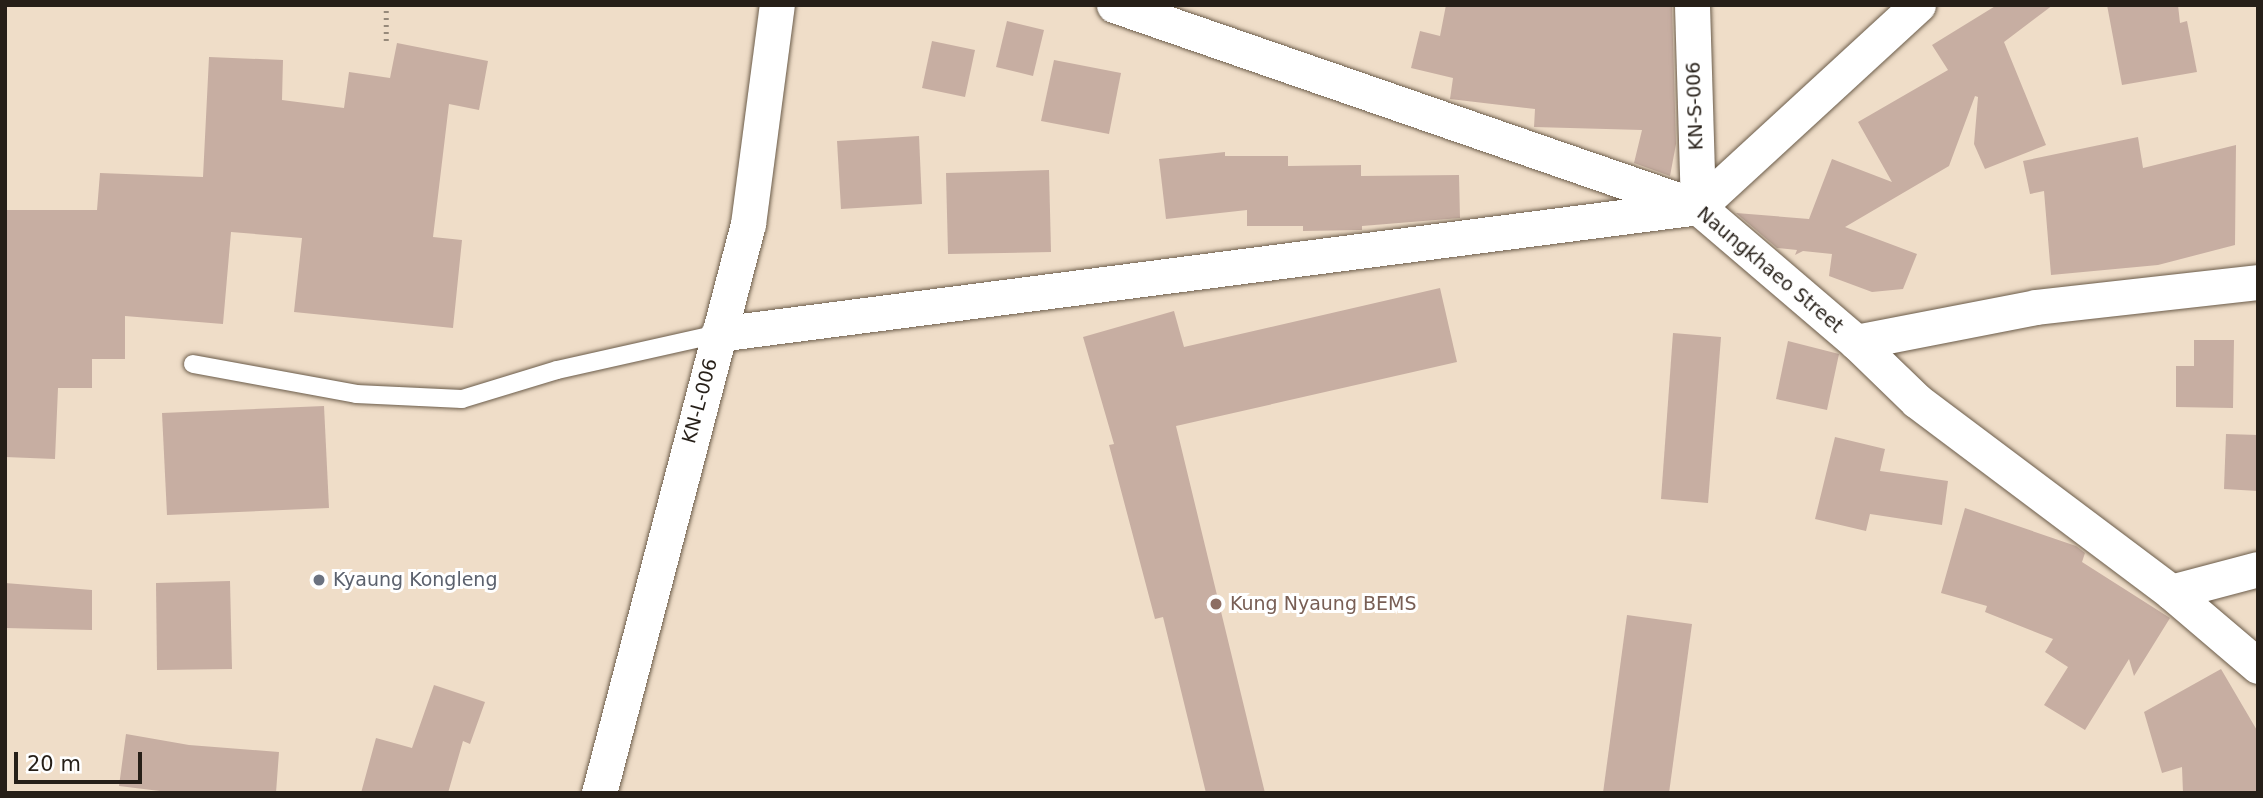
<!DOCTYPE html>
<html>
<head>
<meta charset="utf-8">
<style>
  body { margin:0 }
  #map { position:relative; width:2263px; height:798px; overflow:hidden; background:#efddc8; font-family:"DejaVu Sans",sans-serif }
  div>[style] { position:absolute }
  .building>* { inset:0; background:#c7aea2 }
  .path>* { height:4.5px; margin-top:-2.25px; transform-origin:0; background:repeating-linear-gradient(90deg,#96897a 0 2px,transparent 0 7px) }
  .roads { filter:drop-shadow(0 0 2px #6b5c4a) drop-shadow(0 0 2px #6b5c4a) }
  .lane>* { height:18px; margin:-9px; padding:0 9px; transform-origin:9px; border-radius:9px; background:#fff }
  .street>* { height:35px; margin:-17.5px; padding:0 17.5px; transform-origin:17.5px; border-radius:17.5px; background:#fff }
  .dots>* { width:19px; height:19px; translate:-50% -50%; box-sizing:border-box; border:4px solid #fff; border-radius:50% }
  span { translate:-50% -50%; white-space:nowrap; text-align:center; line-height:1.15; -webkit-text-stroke:6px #fff; paint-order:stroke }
  .street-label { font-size:19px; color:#261f18 }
  .worship-label { font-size:19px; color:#5b616d }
  .left { translate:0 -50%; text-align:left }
  .education-label { font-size:19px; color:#785e54 }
  .frame { position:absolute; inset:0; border:7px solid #261f18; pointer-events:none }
  .scale { position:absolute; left:14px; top:752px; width:128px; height:32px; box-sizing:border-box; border:4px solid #261f18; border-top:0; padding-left:9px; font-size:21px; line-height:24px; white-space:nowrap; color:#261f18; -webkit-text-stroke:5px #fff; paint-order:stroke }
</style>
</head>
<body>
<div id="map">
  <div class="building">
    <div style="clip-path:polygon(1446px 5px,1672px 5px,1676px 144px,1670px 176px,1634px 163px,1642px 130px,1534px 127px,1535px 109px,1450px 99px,1453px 78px,1411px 68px,1420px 31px,1440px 36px)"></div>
    <div style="clip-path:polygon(1997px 5px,2053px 5px,2004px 42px,2046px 145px,1985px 169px,1974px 144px,1978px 97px,1975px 96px,1949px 166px,1845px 227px,1917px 254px,1903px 289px,1872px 292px,1829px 276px,1832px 254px,1803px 251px,1795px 255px,1797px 250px,1777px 248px,1736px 213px,1809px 219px,1832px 159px,1892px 182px,1858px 122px,1948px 70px,1932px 45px)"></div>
    <div style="clip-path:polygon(2107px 5px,2178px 5px,2180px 23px,2187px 21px,2197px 72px,2122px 85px)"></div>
    <div style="clip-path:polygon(1007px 21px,1044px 30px,1033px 76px,996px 67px)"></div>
    <div style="clip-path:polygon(932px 41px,975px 50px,965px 97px,922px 88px)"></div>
    <div style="clip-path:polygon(397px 43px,488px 61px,479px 110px,449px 104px,433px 237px,462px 240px,453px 328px,294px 312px,302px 238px,231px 232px,223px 324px,125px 316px,125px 359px,92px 359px,92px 388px,58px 388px,55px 459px,5px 457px,5px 210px,97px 210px,100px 173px,203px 177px,209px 57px,283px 60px,282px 100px,344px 108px,349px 72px,390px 78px)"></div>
    <div style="clip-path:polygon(1054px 60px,1121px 73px,1109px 134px,1041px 121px)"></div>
    <div style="clip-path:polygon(919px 136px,922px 204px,841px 209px,837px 141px)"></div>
    <div style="clip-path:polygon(2138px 137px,2143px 168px,2236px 145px,2235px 245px,2158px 265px,2051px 275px,2044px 191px,2030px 194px,2023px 161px)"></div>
    <div style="clip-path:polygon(1225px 152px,1225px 156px,1288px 156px,1288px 166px,1361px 165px,1361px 176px,1459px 175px,1460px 218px,1362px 226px,1362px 230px,1303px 231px,1303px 226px,1247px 226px,1247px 210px,1166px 219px,1159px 159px)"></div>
    <div style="clip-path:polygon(1049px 170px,1051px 252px,948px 254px,946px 173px)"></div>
    <div style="clip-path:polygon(1440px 288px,1457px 362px,1176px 426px,1265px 793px,1206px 793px,1163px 617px,1155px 619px,1109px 445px,1114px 444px,1083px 337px,1174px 311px,1184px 347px)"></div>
    <div style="clip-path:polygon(1673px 333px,1721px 337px,1708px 503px,1661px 499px)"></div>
    <div style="clip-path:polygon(2194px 340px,2234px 340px,2233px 408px,2176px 407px,2176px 366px,2194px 366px)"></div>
    <div style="clip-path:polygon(1788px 341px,1839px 354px,1827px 410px,1776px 399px)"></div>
    <div style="clip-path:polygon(324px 406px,329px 508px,167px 515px,162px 413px)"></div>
    <div style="clip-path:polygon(2226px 434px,2258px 435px,2258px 491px,2224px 489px)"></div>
    <div style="clip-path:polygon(1835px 437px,1885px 449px,1880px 471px,1948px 481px,1942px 525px,1870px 514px,1866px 531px,1815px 519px)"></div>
    <div style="clip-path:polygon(1965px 508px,2076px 546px,2085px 553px,2082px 562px,2170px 618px,2134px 676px,2129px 659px,2085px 730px,2044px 705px,2068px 667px,2045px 652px,2053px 639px,1985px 612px,1987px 606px,1941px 593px)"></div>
    <div style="clip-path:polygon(230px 581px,232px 669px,157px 670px,156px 583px)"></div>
    <div style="clip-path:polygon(5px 583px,92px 590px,92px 630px,5px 628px)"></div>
    <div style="clip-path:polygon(1627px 615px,1692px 624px,1669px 793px,1603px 793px)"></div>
    <div style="clip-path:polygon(2221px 669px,2258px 732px,2258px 793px,2183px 793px,2182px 767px,2162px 773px,2144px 712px)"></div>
    <div style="clip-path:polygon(434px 685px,485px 702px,470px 744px,463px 741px,448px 793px,361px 793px,376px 738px,412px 748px)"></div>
    <div style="clip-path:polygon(126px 734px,189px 745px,279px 752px,276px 793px,176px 793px,119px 786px)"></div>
  </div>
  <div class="path">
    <div style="left:386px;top:41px;width:36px;rotate:-90deg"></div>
  </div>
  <div class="roads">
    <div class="lane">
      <div style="left:193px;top:364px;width:166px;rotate:10.4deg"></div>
      <div style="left:356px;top:394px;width:106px;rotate:2.7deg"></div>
      <div style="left:462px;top:399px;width:99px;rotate:-17deg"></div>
      <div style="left:557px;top:370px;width:165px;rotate:-12.6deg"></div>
    </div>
    <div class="street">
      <div style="left:1114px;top:5px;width:618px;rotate:19.08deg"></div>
      <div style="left:1698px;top:207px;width:208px;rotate:40.5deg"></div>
      <div style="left:1856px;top:342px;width:85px;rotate:44deg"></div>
      <div style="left:1917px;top:401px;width:318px;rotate:36.9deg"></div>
      <div style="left:2171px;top:592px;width:114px;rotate:40.4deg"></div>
      <div style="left:1692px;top:5px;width:202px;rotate:88.3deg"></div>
      <div style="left:718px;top:334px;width:988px;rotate:-7.38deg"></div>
      <div style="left:1698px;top:207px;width:299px;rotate:-42.6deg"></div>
      <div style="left:1856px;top:342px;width:183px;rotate:-11deg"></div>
      <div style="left:2036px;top:307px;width:223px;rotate:-6.4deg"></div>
      <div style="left:2171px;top:592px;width:90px;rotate:-14.8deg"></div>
      <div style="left:599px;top:793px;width:588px;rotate:-75.33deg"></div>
      <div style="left:748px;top:224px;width:221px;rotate:-82.5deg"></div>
    </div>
  </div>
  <div class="dots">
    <div style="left:319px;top:580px;background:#6b7280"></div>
    <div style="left:1216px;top:604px;background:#8d6e63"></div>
  </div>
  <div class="street-label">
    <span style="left:1695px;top:106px;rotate:-92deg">KN-S-006</span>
    <span style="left:1770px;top:270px;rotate:40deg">Naungkhaeo Street</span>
    <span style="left:700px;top:401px;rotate:-75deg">KN-L-006</span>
  </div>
  <div class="worship-label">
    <span class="left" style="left:333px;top:580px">Kyaung Kongleng</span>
  </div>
  <div class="education-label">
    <span class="left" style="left:1230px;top:604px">Kung Nyaung BEMS</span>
  </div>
  <div class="frame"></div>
  <div class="scale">20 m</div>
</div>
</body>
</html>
